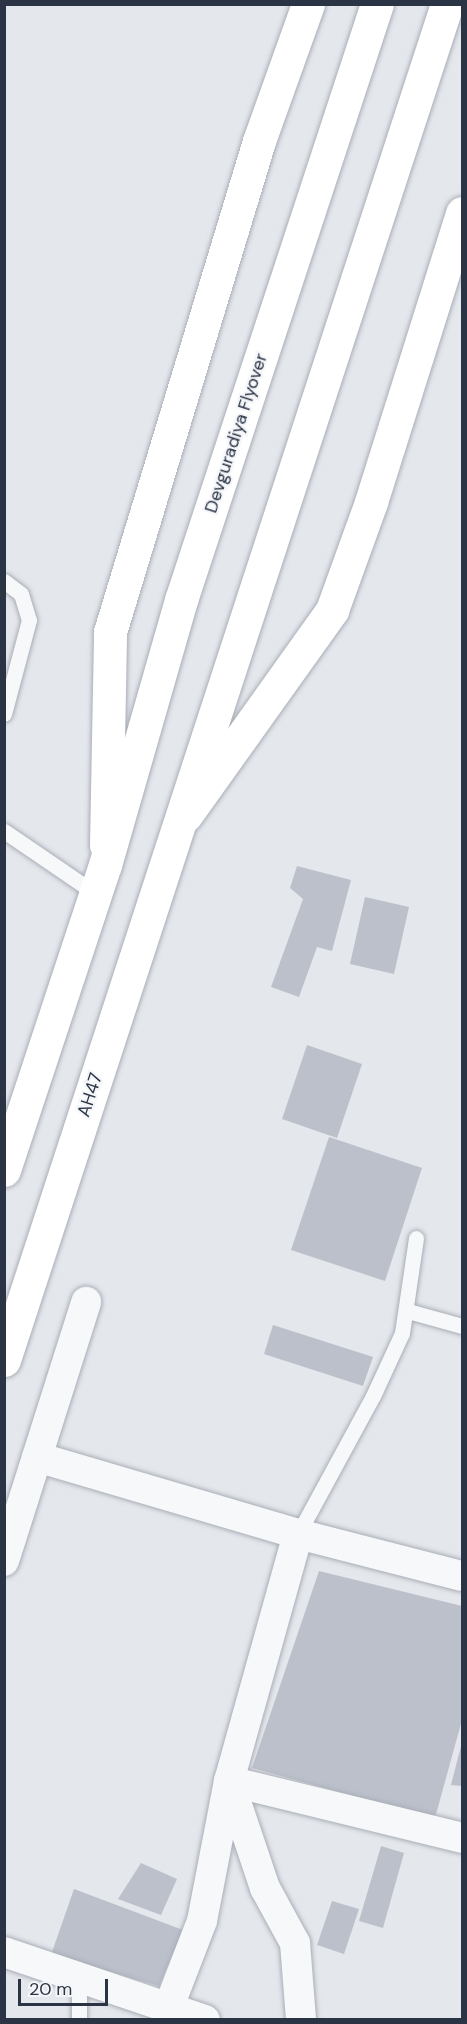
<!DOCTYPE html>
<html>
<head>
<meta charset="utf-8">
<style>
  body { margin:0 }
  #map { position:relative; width:467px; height:2024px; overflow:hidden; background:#e4e7ec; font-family:"DM Sans",sans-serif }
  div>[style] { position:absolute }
  .building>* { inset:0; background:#bbc0ca }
  .roads { filter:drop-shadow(0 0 2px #a9aeb7) drop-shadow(0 0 2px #a9aeb7) }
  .lane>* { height:15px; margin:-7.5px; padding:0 7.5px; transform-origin:7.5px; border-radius:7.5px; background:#f7f8fa }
  .street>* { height:30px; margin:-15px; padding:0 15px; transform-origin:15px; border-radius:15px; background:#f7f8fa }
  .secondary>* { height:33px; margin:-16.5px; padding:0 16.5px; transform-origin:16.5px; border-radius:16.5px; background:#fff }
  .highway>* { height:33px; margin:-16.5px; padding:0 16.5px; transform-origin:16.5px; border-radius:16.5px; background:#fff }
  span { translate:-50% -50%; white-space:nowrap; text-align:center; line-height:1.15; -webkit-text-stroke:4.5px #f4f6f9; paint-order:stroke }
  .street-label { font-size:18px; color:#2b3445 }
  .frame { position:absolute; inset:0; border:6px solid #2b3445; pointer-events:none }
  .scale { position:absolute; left:18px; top:1979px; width:90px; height:27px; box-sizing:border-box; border:3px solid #2b3445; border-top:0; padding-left:8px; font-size:18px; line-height:21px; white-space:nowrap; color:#2b3445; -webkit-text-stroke:4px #f4f6f9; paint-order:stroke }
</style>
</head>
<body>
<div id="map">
  <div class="building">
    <div style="clip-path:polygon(297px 866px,351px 880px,332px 951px,317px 947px,299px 997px,271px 987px,303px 899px,290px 888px)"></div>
    <div style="clip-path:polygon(365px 897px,409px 907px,394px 974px,350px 964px)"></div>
    <div style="clip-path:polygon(307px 1045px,362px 1064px,337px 1138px,282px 1119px)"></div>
    <div style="clip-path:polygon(329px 1137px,422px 1168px,385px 1281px,291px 1250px)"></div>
    <div style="clip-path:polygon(273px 1325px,373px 1357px,363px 1386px,264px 1354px)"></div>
    <div style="clip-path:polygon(319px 1571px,462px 1606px,462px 1720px,435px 1818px,252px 1768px)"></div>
    <div style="clip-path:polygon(462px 1742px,462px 1786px,451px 1785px)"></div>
    <div style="clip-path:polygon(381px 1846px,404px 1853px,383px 1928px,359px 1921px)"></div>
    <div style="clip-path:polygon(141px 1863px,177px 1879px,161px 1915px,118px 1899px)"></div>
    <div style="clip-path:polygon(74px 1889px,183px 1930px,159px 1986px,51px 1955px)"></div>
    <div style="clip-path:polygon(332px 1901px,359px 1909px,344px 1954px,317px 1945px)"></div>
  </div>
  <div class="roads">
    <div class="lane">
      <div style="left:4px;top:581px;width:21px;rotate:37deg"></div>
      <div style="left:21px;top:594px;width:27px;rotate:73deg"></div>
      <div style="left:29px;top:620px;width:97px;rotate:104.9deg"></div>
      <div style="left:4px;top:831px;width:110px;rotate:34.3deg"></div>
      <div style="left:408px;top:1311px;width:56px;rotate:15.5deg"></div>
      <div style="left:298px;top:1534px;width:157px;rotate:-61.5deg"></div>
      <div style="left:373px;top:1396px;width:69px;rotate:-65.3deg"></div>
      <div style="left:402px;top:1333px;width:96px;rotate:-81.6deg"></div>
      <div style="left:79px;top:2020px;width:42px;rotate:-90deg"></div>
    </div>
    <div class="street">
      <div style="left:37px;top:1457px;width:272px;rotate:16.4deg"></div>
      <div style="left:298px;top:1534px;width:169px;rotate:14.4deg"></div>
      <div style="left:4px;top:1561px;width:272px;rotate:-72.4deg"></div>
      <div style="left:229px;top:1781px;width:240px;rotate:13.7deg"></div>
      <div style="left:231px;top:1787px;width:107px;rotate:71.4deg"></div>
      <div style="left:265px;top:1888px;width:63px;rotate:61.4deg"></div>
      <div style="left:295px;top:1943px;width:77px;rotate:85.5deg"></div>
      <div style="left:4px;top:1952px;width:212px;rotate:18.7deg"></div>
      <div style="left:168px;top:2009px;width:94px;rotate:-68.9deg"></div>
      <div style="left:202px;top:1921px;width:143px;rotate:-79.1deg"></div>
      <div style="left:229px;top:1781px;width:256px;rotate:-74.4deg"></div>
    </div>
    <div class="secondary">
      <div style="left:186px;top:815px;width:252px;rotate:-54.5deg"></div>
      <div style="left:332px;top:610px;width:115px;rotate:-70.1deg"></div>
      <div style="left:371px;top:502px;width:303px;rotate:-72.5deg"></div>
      <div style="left:106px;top:845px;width:213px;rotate:-88.9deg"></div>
      <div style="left:110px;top:632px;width:513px;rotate:-73.12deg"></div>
      <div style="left:259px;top:141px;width:145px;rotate:-70.3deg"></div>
    </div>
    <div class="highway">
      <div style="left:4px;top:1170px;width:321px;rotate:-71.7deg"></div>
      <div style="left:105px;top:865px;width:276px;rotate:-74deg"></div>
      <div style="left:181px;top:600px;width:627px;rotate:-71.8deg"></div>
      <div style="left:4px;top:1360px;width:1427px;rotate:-71.91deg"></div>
    </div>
  </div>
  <div class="street-label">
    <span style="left:236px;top:433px;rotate:-72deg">Devguradiya Flyover</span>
    <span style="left:90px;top:1095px;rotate:-72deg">AH47</span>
  </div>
  <div class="frame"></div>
  <div class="scale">20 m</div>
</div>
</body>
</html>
